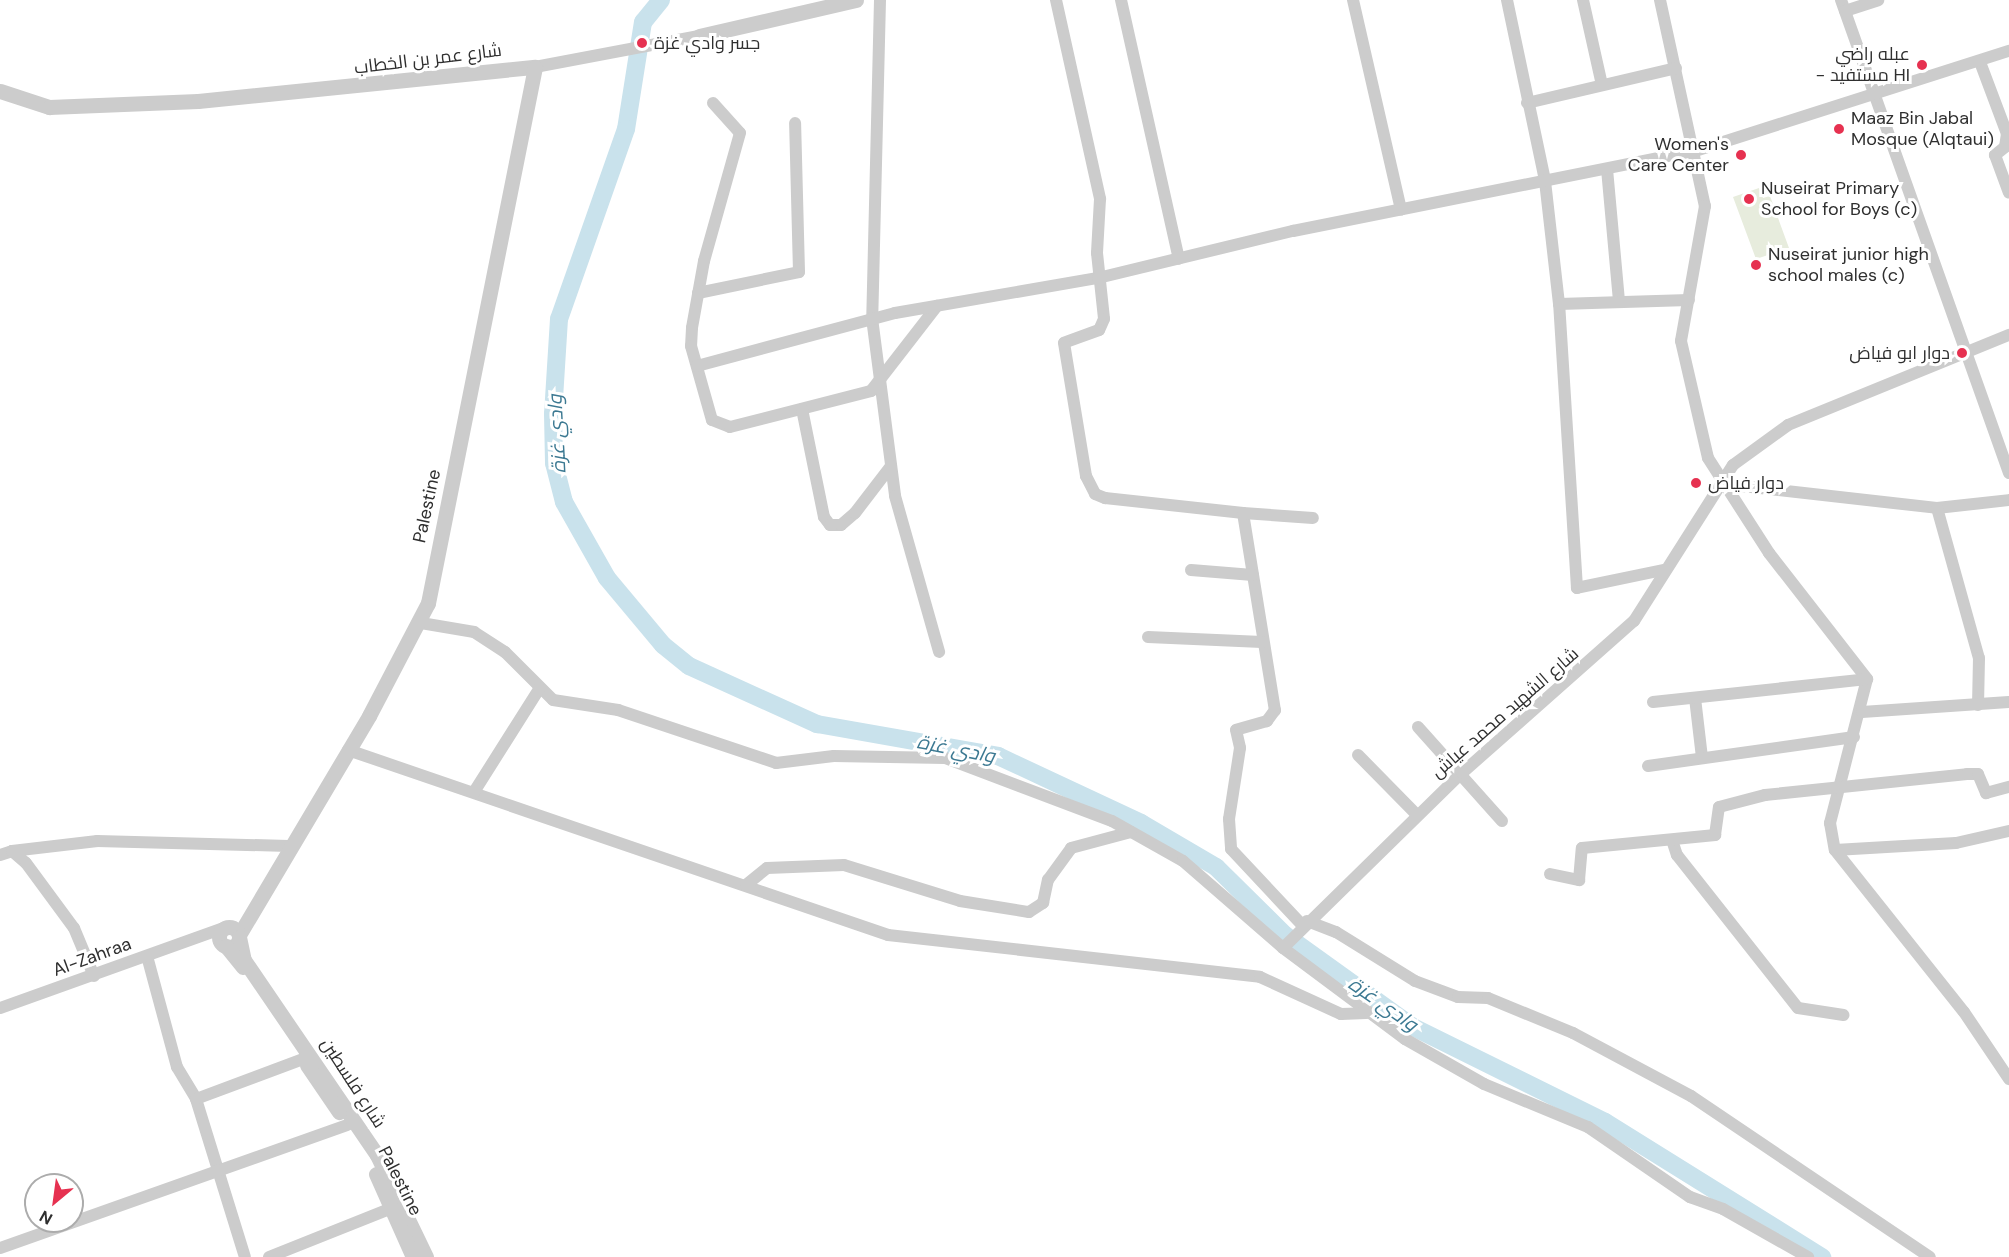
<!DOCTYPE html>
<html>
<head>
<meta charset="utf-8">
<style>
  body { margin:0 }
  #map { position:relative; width:2009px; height:1257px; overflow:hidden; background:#fff; font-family:"DM Sans",Cairo,sans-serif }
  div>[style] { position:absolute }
  .green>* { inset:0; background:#e7ecdd }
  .river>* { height:18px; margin:-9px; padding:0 9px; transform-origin:9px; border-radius:9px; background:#c9e2ec }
  .minor>* { height:12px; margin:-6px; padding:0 6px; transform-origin:6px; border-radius:6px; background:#ccc }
  .tertiary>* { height:15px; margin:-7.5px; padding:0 7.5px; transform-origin:7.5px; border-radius:7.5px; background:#ccc }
  .tertiary>.ring { margin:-7.5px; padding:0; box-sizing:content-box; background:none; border:15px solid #ccc; border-radius:50% }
  .dots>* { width:16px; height:16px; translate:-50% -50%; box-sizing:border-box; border:3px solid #fff; border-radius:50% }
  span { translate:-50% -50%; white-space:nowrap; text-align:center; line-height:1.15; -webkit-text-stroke:6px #fff; paint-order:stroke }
  .poi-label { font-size:18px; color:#2f2f2f }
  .left { translate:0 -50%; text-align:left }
  .right { translate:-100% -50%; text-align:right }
  .street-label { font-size:18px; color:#2f2f2f }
  .water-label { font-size:20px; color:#3c7992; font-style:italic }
  .north { position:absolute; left:24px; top:1173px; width:60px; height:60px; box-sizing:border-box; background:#fff; border:2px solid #acacac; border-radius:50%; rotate:209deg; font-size:16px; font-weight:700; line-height:24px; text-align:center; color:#2f2f2f }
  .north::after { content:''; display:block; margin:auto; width:21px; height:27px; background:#e63150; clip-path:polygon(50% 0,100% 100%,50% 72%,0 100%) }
</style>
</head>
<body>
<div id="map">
  <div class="green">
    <div style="clip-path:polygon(1759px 188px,1763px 198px,1770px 196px,1789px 248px,1756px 259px,1733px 197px)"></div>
  </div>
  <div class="river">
    <div style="left:661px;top:0;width:28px;rotate:129deg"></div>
    <div style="left:643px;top:22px;width:108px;rotate:99deg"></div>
    <div style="left:626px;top:129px;width:201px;rotate:109.4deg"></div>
    <div style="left:559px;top:319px;width:95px;rotate:93.6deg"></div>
    <div style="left:553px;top:414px;width:49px;rotate:88.8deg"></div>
    <div style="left:554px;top:463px;width:40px;rotate:75.6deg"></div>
    <div style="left:564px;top:502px;width:87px;rotate:60.5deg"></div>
    <div style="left:607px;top:578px;width:87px;rotate:50.1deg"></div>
    <div style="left:663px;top:645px;width:33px;rotate:39deg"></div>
    <div style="left:689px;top:666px;width:141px;rotate:24.4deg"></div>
    <div style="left:817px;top:724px;width:184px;rotate:10deg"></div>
    <div style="left:998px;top:756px;width:158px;rotate:25.1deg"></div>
    <div style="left:1141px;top:823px;width:87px;rotate:30.4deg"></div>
    <div style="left:1216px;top:867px;width:97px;rotate:44.6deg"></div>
    <div style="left:1285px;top:935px;width:158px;rotate:35.7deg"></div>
    <div style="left:1413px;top:1027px;width:214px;rotate:26.3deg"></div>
    <div style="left:1605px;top:1122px;width:256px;rotate:31.9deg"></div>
  </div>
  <div class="minor">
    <div style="left:880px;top:0;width:318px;rotate:91.4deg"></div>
    <div style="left:872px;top:318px;width:179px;rotate:82.6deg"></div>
    <div style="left:895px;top:496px;width:162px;rotate:74.2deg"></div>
    <div style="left:1056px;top:0;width:204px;rotate:77.5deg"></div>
    <div style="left:1100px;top:199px;width:54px;rotate:93.2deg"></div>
    <div style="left:1097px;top:253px;width:66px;rotate:83.9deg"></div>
    <div style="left:1104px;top:319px;width:12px;rotate:114deg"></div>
    <div style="left:1099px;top:330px;width:37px;rotate:160deg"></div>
    <div style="left:1064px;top:343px;width:135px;rotate:80.6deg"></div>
    <div style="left:1086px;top:476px;width:20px;rotate:63deg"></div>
    <div style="left:1095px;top:494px;width:11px;rotate:22deg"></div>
    <div style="left:1105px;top:498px;width:139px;rotate:6.2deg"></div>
    <div style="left:1243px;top:513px;width:200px;rotate:80.8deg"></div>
    <div style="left:1275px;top:710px;width:14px;rotate:126deg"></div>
    <div style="left:1267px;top:721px;width:32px;rotate:164deg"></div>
    <div style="left:1236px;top:730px;width:18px;rotate:77deg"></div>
    <div style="left:1240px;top:748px;width:72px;rotate:98.8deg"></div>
    <div style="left:1229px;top:819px;width:30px;rotate:86deg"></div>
    <div style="left:1231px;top:849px;width:104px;rotate:46.9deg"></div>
    <div style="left:1121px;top:0;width:265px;rotate:77.4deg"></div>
    <div style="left:1353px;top:0;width:215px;rotate:77.1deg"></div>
    <div style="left:1507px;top:0;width:185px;rotate:78.1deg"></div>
    <div style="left:1545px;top:181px;width:124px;rotate:83.5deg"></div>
    <div style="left:1583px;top:0;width:87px;rotate:77.4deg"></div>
    <div style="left:1660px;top:0;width:211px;rotate:77.7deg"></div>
    <div style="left:1705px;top:206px;width:137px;rotate:100.1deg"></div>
    <div style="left:1681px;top:341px;width:120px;rotate:77deg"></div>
    <div style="left:1708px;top:458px;width:113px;rotate:57.3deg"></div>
    <div style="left:1769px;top:553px;width:160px;rotate:52.1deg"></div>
    <div style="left:1867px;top:679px;width:149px;rotate:104.4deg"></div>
    <div style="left:1830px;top:823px;width:27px;rotate:80deg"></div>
    <div style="left:1835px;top:850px;width:207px;rotate:51.5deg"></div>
    <div style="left:1964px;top:1012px;width:81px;rotate:56.1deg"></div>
    <div style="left:1841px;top:0;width:502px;rotate:70.45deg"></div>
    <div style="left:1845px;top:11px;width:35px;rotate:-18deg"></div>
    <div style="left:1980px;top:62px;width:77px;rotate:69.4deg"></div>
    <div style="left:2007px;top:134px;width:13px;rotate:99deg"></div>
    <div style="left:2005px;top:147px;width:13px;rotate:141deg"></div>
    <div style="left:1995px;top:155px;width:40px;rotate:69.8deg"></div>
    <div style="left:535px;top:67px;width:167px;rotate:-10.7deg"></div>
    <div style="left:713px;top:103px;width:40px;rotate:48deg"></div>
    <div style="left:740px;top:133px;width:133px;rotate:105.7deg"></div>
    <div style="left:704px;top:261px;width:68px;rotate:100.2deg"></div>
    <div style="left:692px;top:328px;width:18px;rotate:93deg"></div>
    <div style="left:691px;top:346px;width:77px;rotate:74.2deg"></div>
    <div style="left:712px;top:420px;width:19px;rotate:21deg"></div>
    <div style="left:730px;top:427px;width:146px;rotate:-14.3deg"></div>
    <div style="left:871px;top:391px;width:108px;rotate:-52.2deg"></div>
    <div style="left:1527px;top:103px;width:153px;rotate:-13.2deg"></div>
    <div style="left:1607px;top:169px;width:132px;rotate:84.8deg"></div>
    <div style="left:698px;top:293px;width:103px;rotate:-11.7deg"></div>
    <div style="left:799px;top:272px;width:149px;rotate:-91.5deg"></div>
    <div style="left:697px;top:366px;width:205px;rotate:-15deg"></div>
    <div style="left:895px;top:313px;width:206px;rotate:-9.8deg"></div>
    <div style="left:1098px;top:278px;width:201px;rotate:-13.6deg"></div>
    <div style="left:1293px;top:231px;width:410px;rotate:-11.3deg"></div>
    <div style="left:1695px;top:151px;width:330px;rotate:-17.7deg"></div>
    <div style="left:802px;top:409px;width:110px;rotate:78.5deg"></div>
    <div style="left:824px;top:517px;width:10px;rotate:53deg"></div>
    <div style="left:830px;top:525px;width:11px"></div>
    <div style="left:841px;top:525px;width:18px;rotate:-41deg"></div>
    <div style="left:855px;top:513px;width:59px;rotate:-52.5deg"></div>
    <div style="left:1724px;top:484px;width:214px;rotate:6.4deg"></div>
    <div style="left:1937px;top:508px;width:72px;rotate:-6.3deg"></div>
    <div style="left:1937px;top:508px;width:156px;rotate:74.4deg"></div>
    <div style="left:1979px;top:658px;width:47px;rotate:91.2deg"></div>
    <div style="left:1243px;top:513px;width:70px;rotate:4.1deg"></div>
    <div style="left:1191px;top:570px;width:62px;rotate:4.6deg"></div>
    <div style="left:1663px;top:570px;width:88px;rotate:168.2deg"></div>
    <div style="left:1577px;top:588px;width:285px;rotate:-93.6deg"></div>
    <div style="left:1559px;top:304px;width:130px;rotate:-1.8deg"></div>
    <div style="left:421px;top:623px;width:54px;rotate:9.6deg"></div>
    <div style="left:474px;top:632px;width:37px;rotate:33deg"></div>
    <div style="left:505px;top:652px;width:68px;rotate:45deg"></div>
    <div style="left:553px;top:700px;width:66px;rotate:8.7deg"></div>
    <div style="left:618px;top:710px;width:167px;rotate:18.5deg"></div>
    <div style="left:776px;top:763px;width:58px;rotate:-6.9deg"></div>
    <div style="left:834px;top:756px;width:111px;rotate:1deg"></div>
    <div style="left:945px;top:758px;width:178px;rotate:20.7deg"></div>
    <div style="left:1112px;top:821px;width:81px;rotate:29.4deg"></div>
    <div style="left:1183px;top:861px;width:133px;rotate:41deg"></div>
    <div style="left:1283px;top:948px;width:152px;rotate:36.7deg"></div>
    <div style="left:1405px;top:1039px;width:91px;rotate:29.7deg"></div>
    <div style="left:1484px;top:1084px;width:113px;rotate:22.5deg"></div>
    <div style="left:1588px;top:1127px;width:124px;rotate:34.5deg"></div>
    <div style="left:1690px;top:1197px;width:35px;rotate:20deg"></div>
    <div style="left:1723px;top:1209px;width:98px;rotate:29.5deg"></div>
    <div style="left:1148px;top:637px;width:114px;rotate:2.5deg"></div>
    <div style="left:1695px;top:698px;width:60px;rotate:83.3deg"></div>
    <div style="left:1653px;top:702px;width:215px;rotate:-6.1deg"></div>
    <div style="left:1862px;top:712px;width:147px;rotate:-3.9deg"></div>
    <div style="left:1418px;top:727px;width:126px;rotate:48.2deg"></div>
    <div style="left:348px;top:750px;width:571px;rotate:18.91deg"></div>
    <div style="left:888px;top:935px;width:374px;rotate:6.4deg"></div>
    <div style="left:1260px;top:977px;width:89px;rotate:24.6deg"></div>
    <div style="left:1341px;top:1014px;width:25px;rotate:-2deg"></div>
    <div style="left:1358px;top:755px;width:84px;rotate:45.5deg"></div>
    <div style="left:1648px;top:766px;width:208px;rotate:-8deg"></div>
    <div style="left:474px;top:792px;width:122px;rotate:-57.7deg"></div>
    <div style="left:1672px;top:840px;width:16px;rotate:72deg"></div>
    <div style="left:1677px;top:855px;width:195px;rotate:51.7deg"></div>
    <div style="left:1798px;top:1008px;width:46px;rotate:8.8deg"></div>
    <div style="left:1835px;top:850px;width:121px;rotate:-3.3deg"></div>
    <div style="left:1956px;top:843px;width:54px;rotate:-12.8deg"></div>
    <div style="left:12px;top:851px;width:86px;rotate:-6.7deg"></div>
    <div style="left:97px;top:841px;width:192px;rotate:1.5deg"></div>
    <div style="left:0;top:855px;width:13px;rotate:-18deg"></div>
    <div style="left:12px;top:851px;width:18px;rotate:41deg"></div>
    <div style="left:26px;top:863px;width:81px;rotate:53.6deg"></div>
    <div style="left:74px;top:928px;width:52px;rotate:67.4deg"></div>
    <div style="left:1550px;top:874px;width:30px;rotate:12deg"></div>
    <div style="left:1579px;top:880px;width:32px;rotate:-85deg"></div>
    <div style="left:1582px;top:848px;width:134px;rotate:-5.6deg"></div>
    <div style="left:1715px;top:835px;width:28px;rotate:-82deg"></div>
    <div style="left:1719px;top:807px;width:48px;rotate:-14.6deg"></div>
    <div style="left:1765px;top:795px;width:203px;rotate:-5.9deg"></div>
    <div style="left:1967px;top:774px;width:11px"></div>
    <div style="left:1978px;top:774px;width:21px;rotate:67deg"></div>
    <div style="left:1986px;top:793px;width:24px;rotate:-15deg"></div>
    <div style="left:746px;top:885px;width:27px;rotate:-39deg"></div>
    <div style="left:767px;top:868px;width:77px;rotate:-2.2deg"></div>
    <div style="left:844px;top:865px;width:121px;rotate:17.2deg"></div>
    <div style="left:960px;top:901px;width:70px;rotate:9.1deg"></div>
    <div style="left:1029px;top:912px;width:17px;rotate:-33deg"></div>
    <div style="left:1043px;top:903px;width:24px;rotate:-78deg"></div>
    <div style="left:1048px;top:880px;width:39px;rotate:-54deg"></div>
    <div style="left:1071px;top:848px;width:62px;rotate:-14.9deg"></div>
    <div style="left:1307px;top:921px;width:31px;rotate:21deg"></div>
    <div style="left:1336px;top:932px;width:93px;rotate:31.8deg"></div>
    <div style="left:1415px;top:981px;width:46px;rotate:20.4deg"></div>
    <div style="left:1458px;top:997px;width:30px;rotate:2deg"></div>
    <div style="left:1488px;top:998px;width:92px;rotate:22.4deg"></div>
    <div style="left:1573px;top:1033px;width:134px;rotate:28.1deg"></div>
    <div style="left:1691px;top:1096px;width:288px;rotate:34deg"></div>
    <div style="left:1283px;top:948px;width:250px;rotate:-44.4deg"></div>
    <div style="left:1462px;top:773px;width:230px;rotate:-41.5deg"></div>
    <div style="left:1634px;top:621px;width:185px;rotate:-57.6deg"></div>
    <div style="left:1733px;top:465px;width:68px;rotate:-36deg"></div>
    <div style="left:1788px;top:425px;width:239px;rotate:-22.2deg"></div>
    <div style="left:147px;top:956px;width:115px;rotate:74.9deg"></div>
    <div style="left:177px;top:1067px;width:37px;rotate:59deg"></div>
    <div style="left:196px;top:1099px;width:165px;rotate:72.8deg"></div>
    <div style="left:0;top:1008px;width:237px;rotate:-19.7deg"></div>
    <div style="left:196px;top:1099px;width:114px;rotate:-20.5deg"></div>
    <div style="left:0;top:1248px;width:368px;rotate:-19.5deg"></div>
    <div style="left:269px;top:1257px;width:132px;rotate:-21.7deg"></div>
  </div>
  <div class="tertiary">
    <div style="left:699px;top:36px;width:161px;rotate:-12.9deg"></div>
    <div style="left:0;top:91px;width:52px;rotate:18.1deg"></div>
    <div style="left:49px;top:107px;width:149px;rotate:-2.3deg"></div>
    <div style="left:198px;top:101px;width:339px;rotate:-5.8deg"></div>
    <div style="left:535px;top:67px;width:547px;rotate:101.29deg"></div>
    <div style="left:428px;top:603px;width:127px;rotate:117.6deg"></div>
    <div style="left:369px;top:716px;width:255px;rotate:120.7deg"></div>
    <div class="ring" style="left:219px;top:927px;width:5px;height:5px"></div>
    <div style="left:239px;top:937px;width:24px;rotate:78deg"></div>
    <div style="left:244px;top:960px;width:236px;rotate:55.7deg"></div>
    <div style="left:377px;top:1155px;width:113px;rotate:64.3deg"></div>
    <div style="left:226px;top:946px;width:27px;rotate:51deg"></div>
    <div style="left:307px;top:1065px;width:57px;rotate:55.8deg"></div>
    <div style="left:376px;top:1174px;width:91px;rotate:66deg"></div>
  </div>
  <div class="dots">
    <div style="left:642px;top:43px;background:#e63150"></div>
    <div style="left:1922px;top:65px;background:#e63150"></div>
    <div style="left:1839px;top:129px;background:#e63150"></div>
    <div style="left:1741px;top:155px;background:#e63150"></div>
    <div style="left:1749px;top:199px;background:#e63150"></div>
    <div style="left:1756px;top:265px;background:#e63150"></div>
    <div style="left:1962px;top:353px;background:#e63150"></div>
    <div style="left:1696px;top:483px;background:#e63150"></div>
  </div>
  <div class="poi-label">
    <span class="left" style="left:654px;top:43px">جسر وادي غزة</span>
    <span class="right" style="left:1910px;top:65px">عبله راضي<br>- مستفيد HI</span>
    <span class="left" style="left:1851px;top:129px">Maaz Bin Jabal<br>Mosque (Alqtaui)</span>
    <span class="right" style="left:1729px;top:155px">Women's<br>Care Center</span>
    <span class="left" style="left:1761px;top:199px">Nuseirat Primary<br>School for Boys (c)</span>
    <span class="left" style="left:1768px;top:265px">Nuseirat junior high<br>school males (c)</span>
    <span class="right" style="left:1950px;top:353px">دوار ابو فياض</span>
    <span class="left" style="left:1708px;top:483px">دوار فياض</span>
  </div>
  <div class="street-label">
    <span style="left:428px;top:59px;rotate:-7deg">شارع عمر بن الخطاب</span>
    <span style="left:427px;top:506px;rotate:-78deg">Palestine</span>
    <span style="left:1505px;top:713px;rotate:-41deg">شارع الشهيد محمد عياش</span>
    <span style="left:92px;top:957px;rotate:-20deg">Al-Zahraa</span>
    <span style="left:353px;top:1083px;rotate:57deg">شارع فلسطين</span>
    <span style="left:400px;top:1181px;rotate:63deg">Palestine</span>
  </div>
  <div class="water-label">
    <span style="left:557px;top:434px;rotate:-93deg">وادي غزة</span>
    <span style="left:956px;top:749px;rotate:11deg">وادي غزة</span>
    <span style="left:1383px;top:1004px;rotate:35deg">وادي غزة</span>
  </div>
  <div class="north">N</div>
</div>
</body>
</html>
